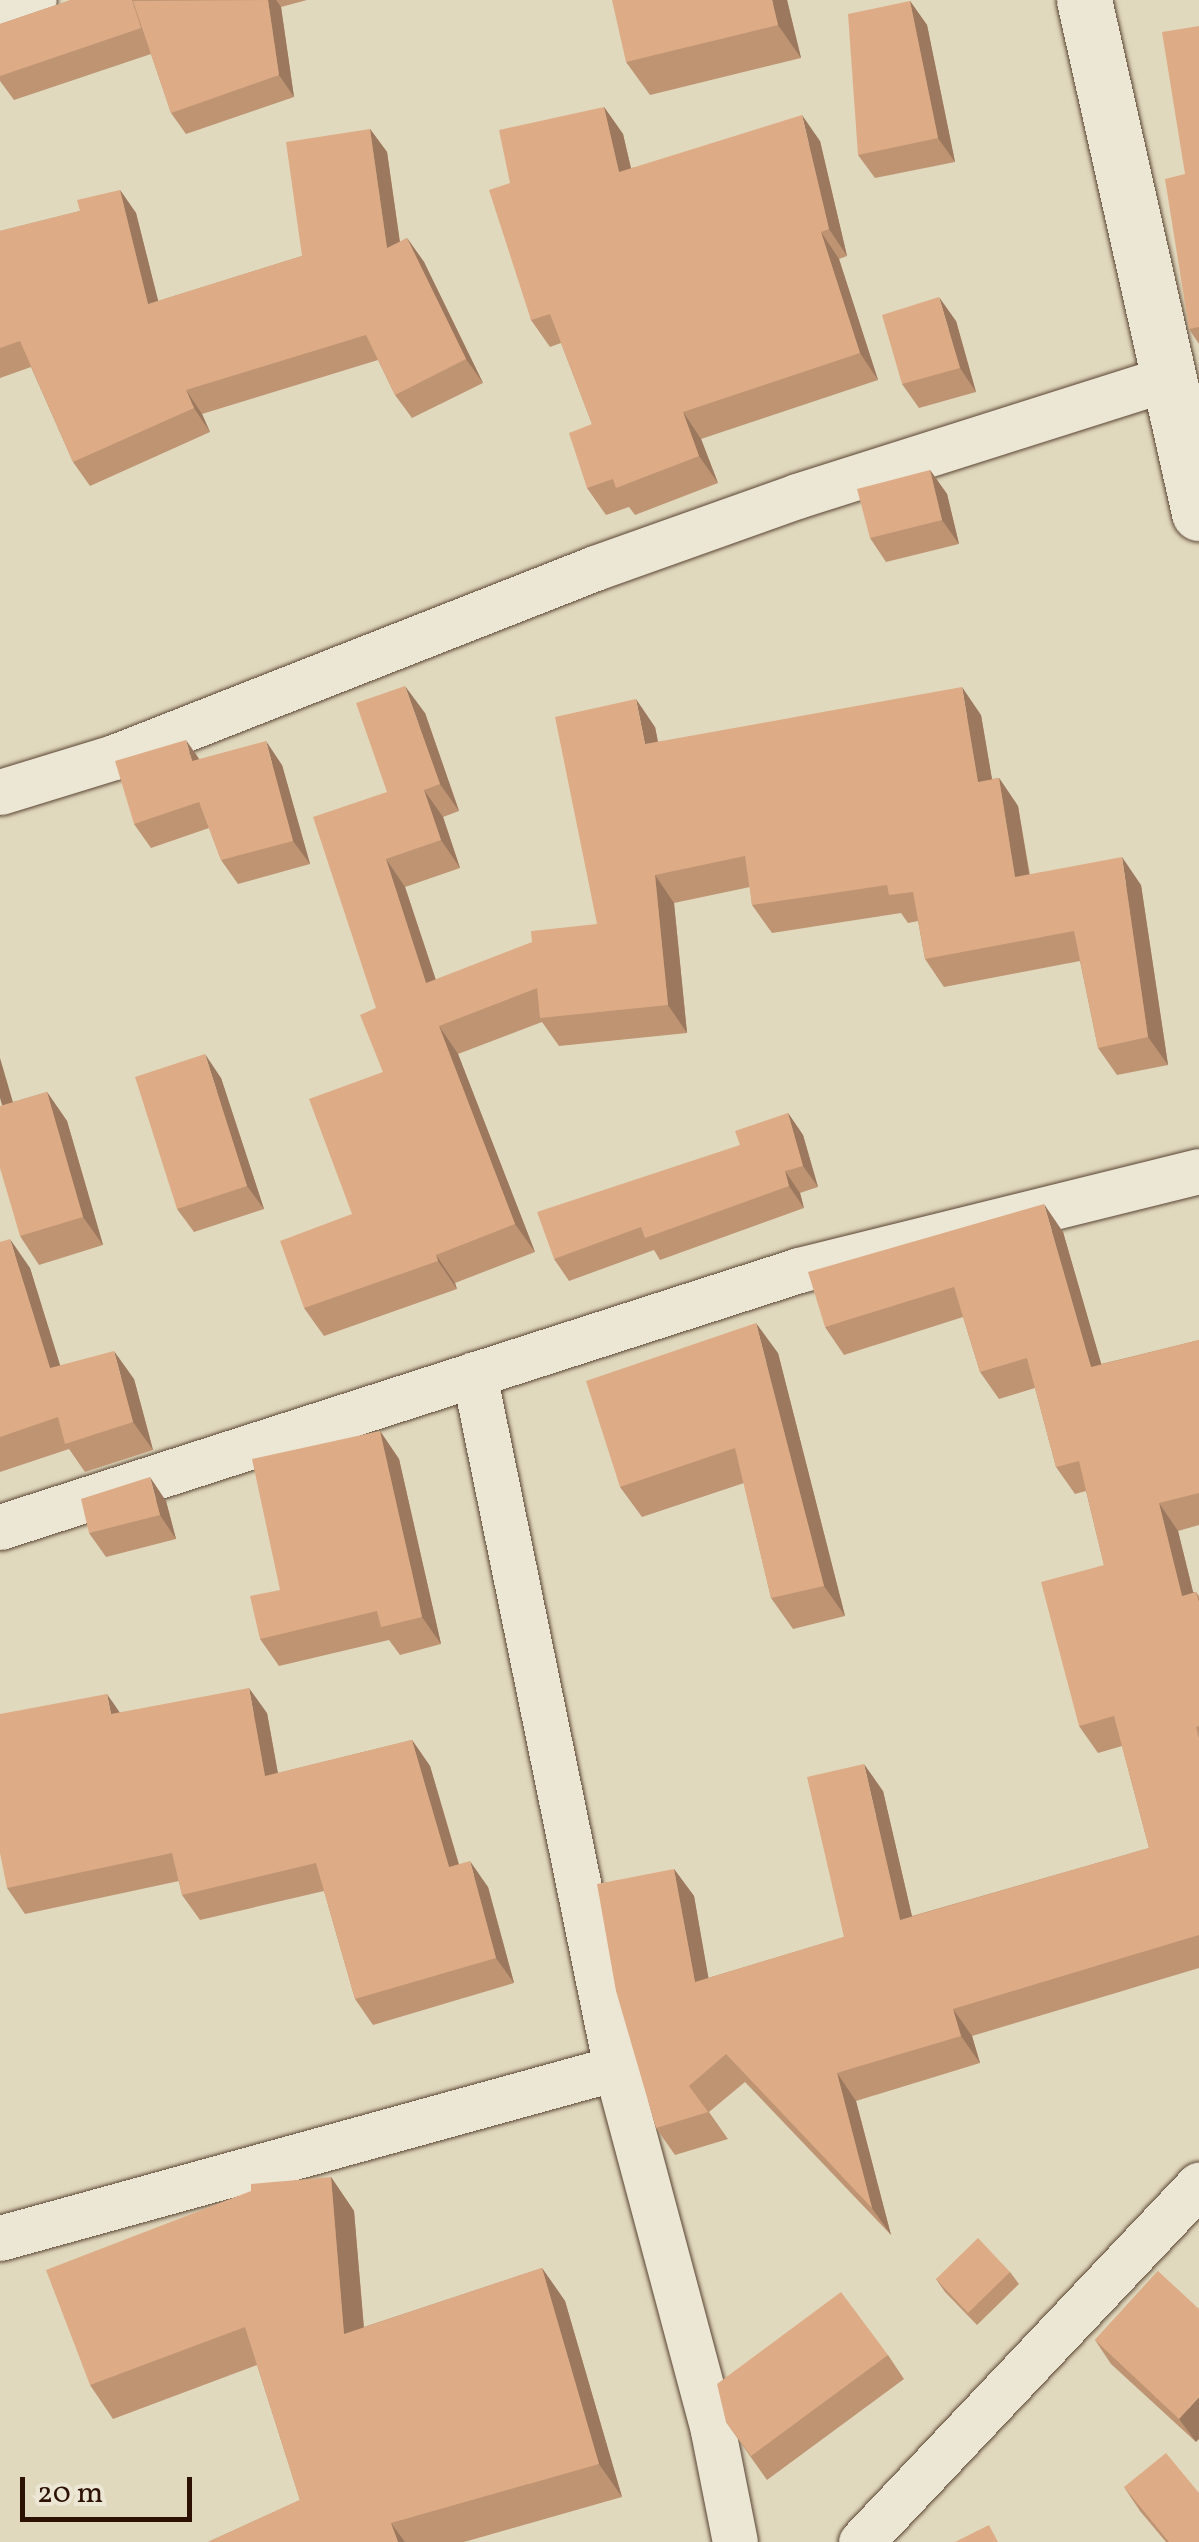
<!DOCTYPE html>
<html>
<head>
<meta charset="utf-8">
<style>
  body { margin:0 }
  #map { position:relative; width:1199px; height:2542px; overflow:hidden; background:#e1d9be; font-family:Vollkorn,serif }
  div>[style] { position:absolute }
  .roads { filter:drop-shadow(0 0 2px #5a4432) drop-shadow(0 0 2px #5a4432) }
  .street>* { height:45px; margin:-22.5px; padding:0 22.5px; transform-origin:22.5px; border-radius:22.5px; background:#ece6d5 }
  .secondary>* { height:55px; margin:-27.5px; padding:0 27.5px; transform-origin:27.5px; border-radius:27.5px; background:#ece6d5 }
  .wall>* { inset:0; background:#be9473 }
  .shaded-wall>* { inset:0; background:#9b785e }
  .building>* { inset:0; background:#ddac86 }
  span { translate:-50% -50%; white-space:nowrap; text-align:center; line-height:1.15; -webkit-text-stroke:8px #ece6d5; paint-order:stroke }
  .scale { position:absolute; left:20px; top:2477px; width:172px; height:45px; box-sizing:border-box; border:5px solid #2d1204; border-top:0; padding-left:12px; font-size:30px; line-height:35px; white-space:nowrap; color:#2d1204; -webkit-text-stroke:8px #ece6d5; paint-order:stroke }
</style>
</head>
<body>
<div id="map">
  <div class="roads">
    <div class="street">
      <div style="left:0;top:10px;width:35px;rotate:-16deg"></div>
      <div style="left:0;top:792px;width:119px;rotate:-17.1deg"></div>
      <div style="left:114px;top:757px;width:517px;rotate:-21.45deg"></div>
      <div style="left:595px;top:568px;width:214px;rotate:-19.6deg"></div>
      <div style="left:797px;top:496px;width:390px;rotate:-17.6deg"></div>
      <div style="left:474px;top:1374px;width:708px;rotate:78.44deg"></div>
      <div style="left:616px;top:2068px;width:376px;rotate:75deg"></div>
      <div style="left:713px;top:2431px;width:113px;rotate:78.8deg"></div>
      <div style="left:0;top:1527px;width:839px;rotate:-17.83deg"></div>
      <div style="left:799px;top:1270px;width:412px;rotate:-13.9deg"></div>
      <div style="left:0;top:2238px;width:639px;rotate:-15.43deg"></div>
      <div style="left:861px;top:2542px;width:492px;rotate:-46.6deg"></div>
    </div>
    <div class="secondary">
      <div style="left:1084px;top:0;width:526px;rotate:77.36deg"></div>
    </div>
  </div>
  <div class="wall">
    <div style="clip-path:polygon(71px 0,307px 0,281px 7px,294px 97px,186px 134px,171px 113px,151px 54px,14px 100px,0 81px,0 24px)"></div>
    <div style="clip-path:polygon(787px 0,801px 58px,650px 95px,626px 62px)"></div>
    <div style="clip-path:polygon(910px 1px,927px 25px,955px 162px,875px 178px,858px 155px)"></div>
    <div style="clip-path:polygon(1199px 26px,1199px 344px,1189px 329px,1185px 174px)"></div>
    <div style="clip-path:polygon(604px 107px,623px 134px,631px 168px,820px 141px,847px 256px,839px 259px,878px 380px,701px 439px,718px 483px,635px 515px,629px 507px,606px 515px,587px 488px,592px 424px,561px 343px,550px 347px,531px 320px,510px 183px)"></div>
    <div style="clip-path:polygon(370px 129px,387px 152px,400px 242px,407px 238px,424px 262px,483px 383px,412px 418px,395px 395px,378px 360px,202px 414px,210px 432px,90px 486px,73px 462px,31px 367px,0 378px,0 231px,80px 211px,120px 190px,136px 213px,158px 301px,302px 256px)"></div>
    <div style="clip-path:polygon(956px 321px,976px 392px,919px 408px,902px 384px)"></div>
    <div style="clip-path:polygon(930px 470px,947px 494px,959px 544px,886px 562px,870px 538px)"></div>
    <div style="clip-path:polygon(425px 713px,459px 811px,443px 817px,460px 868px,405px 887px,436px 980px,597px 924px,655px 727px,658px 742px,981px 715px,992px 779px,999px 778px,1018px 806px,1030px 875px,1141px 885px,1168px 1065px,1117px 1075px,1098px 1048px,1080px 961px,944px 987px,925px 959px,918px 921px,908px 923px,901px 913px,772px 933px,752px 905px,750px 887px,674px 903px,687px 1033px,559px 1046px,542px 1022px,458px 1054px,535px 1252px,455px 1283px,457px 1289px,324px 1336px,304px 1308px,352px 1214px,383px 1072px,376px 1008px,387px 792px)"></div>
    <div style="clip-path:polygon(200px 759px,282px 765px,310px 864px,238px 884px,221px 860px,209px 828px,151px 848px,134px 824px)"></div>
    <div style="clip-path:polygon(221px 1078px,264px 1209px,194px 1232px,177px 1209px)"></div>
    <div style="clip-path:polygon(47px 1092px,67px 1121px,103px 1245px,39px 1265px,20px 1236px,13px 1102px)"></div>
    <div style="clip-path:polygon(788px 1113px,803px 1135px,818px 1187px,800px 1193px,804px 1208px,660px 1260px,654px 1250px,569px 1281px,554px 1259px,740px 1145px)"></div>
    <div style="clip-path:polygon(1063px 1232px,1101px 1364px,1199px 1340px,1199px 1525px,1178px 1531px,1193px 1592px,1196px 1592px,1199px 1596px,1199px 1968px,972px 2036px,980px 2063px,856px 2101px,891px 2235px,745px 2082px,709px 2112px,728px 2139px,675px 2155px,656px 2128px,674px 1869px,694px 1896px,708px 1978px,844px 1937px,883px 1791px,912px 1916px,1149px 1848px,1122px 1746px,1098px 1753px,1079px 1726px,1104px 1565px,1086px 1491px,1075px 1494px,1056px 1467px,1035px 1388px,999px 1399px,980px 1372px,963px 1317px,844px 1355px,825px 1327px)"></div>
    <div style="clip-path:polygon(0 1242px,30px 1268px,60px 1366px,134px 1379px,153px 1450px,85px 1472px,69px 1449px,0 1472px)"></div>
    <div style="clip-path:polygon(778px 1353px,845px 1616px,793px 1629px,771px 1598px,744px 1483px,642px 1517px,620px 1487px)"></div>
    <div style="clip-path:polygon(380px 1431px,399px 1459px,441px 1644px,400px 1655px,389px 1640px,279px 1666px,260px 1639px,280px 1590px)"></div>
    <div style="clip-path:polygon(166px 1501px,176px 1539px,106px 1557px,89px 1533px)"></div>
    <div style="clip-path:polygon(120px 1713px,267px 1713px,278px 1773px,412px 1740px,430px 1766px,459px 1864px,488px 1887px,514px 1983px,373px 2025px,355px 1999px,324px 1891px,200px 1920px,182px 1895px,179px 1881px,25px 1914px,7px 1888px)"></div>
    <div style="clip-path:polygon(331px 2177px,354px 2211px,364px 2327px,542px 2268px,565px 2301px,622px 2497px,464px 2542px,208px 2542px,300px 2500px,257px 2365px,113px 2419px,90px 2385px)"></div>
    <div style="clip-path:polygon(1158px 2271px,1196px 2442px,1111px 2364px,1095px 2340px)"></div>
    <div style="clip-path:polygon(1010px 2272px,1019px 2284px,977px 2325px,945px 2292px,936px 2279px)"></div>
    <div style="clip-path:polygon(888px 2355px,904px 2379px,767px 2480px,726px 2422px)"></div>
    <div style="clip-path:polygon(1124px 2487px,1199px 2542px,1166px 2542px,1140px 2511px)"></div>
  </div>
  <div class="shaded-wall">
    <div style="clip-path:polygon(268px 0,276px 0,281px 7px,294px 97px,279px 75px)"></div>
    <div style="clip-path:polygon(772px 0,787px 0,801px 58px,778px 25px)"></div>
    <div style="clip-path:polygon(910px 1px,927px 25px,955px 162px,938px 138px)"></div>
    <div style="clip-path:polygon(604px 107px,623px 134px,638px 199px,619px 172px)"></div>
    <div style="clip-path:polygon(802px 115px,820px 141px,847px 256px,829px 229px)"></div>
    <div style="clip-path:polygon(370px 129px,387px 152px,404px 272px,387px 248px)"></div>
    <div style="clip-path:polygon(120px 190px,136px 213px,165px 328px,148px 304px)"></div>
    <div style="clip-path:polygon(821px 232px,839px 259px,878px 380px,860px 353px)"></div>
    <div style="clip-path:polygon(407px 238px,424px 262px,483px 383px,466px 359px)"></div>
    <div style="clip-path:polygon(939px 297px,956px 321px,976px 392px,960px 368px)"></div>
    <div style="clip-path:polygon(186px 390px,202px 414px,210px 432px,194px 408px)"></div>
    <div style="clip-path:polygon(683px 412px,701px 439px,718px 483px,699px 456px)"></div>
    <div style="clip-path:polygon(930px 470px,947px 494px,959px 544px,942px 520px)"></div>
    <div style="clip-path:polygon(405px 686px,425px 713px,459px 811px,440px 784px)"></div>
    <div style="clip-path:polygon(962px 687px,981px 715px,997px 809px,978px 782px)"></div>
    <div style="clip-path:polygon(636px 699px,655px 727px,664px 772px,645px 744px)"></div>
    <div style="clip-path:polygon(186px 740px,202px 763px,192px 761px)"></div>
    <div style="clip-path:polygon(266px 741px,282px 765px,310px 864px,293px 841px)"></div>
    <div style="clip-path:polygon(999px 778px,1018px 806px,1034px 905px,1015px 877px)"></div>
    <div style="clip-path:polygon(424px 790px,443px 817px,460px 868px,441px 840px)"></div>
    <div style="clip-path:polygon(1122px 857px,1141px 885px,1168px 1065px,1148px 1037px)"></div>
    <div style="clip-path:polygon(386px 859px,405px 887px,446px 1011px,426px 983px)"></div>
    <div style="clip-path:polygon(655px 875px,674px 903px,687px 1033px,668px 1005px)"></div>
    <div style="clip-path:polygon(439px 1026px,458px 1054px,535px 1252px,515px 1224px)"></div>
    <div style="clip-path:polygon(205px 1054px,221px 1078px,264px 1209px,247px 1186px)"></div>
    <div style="clip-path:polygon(0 1058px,22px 1133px,2px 1105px,0 1098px)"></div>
    <div style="clip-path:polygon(47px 1092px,67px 1121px,103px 1245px,83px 1217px)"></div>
    <div style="clip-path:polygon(788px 1113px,803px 1135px,818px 1187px,803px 1166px)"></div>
    <div style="clip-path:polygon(785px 1171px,800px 1193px,804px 1208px,789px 1186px)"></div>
    <div style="clip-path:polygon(1044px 1204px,1063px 1232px,1110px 1394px,1091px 1367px)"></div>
    <div style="clip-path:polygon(10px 1239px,30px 1268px,70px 1397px,50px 1368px)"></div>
    <div style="clip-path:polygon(436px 1255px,455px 1283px,457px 1289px,438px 1261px)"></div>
    <div style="clip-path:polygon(756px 1323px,778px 1353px,845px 1616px,824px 1586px)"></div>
    <div style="clip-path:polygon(114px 1351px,134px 1379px,153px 1450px,133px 1422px)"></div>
    <div style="clip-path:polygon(380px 1431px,399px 1459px,441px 1644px,422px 1617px)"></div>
    <div style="clip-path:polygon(150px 1477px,166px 1501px,176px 1539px,160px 1515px)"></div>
    <div style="clip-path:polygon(1159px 1503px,1178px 1531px,1199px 1616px,1182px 1596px)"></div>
    <div style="clip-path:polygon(249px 1688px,267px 1713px,283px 1802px,265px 1776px)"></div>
    <div style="clip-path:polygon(107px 1694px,125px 1720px,111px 1714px)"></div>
    <div style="clip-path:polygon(412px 1740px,430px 1766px,467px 1893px,449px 1867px)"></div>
    <div style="clip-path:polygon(864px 1764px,883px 1791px,919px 1947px,900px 1920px)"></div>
    <div style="clip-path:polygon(470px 1861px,488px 1887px,514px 1983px,496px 1958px)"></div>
    <div style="clip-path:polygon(674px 1869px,694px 1896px,714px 2009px,695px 1982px)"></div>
    <div style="clip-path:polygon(953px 2009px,972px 2036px,980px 2063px,961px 2036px)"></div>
    <div style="clip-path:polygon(837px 2073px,856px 2101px,891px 2235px,872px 2208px)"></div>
    <div style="clip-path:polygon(331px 2177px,354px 2211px,367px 2367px,344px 2334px)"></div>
    <div style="clip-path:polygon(542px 2268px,565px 2301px,622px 2497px,599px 2464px)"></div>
    <div style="clip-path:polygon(1199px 2397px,1199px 2439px,1196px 2442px,1179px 2419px)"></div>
    <div style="clip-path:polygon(391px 2523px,405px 2542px,398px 2542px)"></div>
  </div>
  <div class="building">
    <div style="clip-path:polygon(71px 0,132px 0,141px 28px,0 76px,0 24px)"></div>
    <div style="clip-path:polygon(268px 0,279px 75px,171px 113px,133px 1px)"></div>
    <div style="clip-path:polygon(612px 0,772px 0,778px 25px,626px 62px)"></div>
    <div style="clip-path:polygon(910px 1px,938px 138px,858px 155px,848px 14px)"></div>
    <div style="clip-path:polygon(1199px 26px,1199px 327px,1189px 329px,1165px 179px,1185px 174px,1162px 32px)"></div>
    <div style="clip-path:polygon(604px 107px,619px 172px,802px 115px,829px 229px,821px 232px,860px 353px,683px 412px,699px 456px,616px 488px,613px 479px,587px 488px,569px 433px,592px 424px,550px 314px,531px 320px,489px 190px,510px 183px,499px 130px)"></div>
    <div style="clip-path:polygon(370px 129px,387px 248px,407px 238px,466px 359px,395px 395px,366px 335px,186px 390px,194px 408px,73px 462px,20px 341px,0 348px,0 231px,80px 211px,77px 200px,120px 190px,148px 304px,302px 256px,286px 142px)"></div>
    <div style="clip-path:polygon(939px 297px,960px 368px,902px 384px,882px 315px)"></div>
    <div style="clip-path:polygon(930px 470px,942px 520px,870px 538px,857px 489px)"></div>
    <div style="clip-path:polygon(405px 686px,440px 784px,424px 790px,441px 840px,386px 859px,426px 983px,532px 942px,531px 931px,597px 924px,555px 717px,636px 699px,645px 744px,962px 687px,978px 782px,999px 778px,1015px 877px,1122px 857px,1148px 1037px,1098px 1048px,1074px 931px,925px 959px,913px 892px,889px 895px,887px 885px,752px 905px,745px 856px,655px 875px,668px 1005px,540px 1018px,537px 988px,439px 1026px,515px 1224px,436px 1255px,438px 1261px,304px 1308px,280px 1241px,352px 1214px,309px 1099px,383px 1072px,360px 1015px,376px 1008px,313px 817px,387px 792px,356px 703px)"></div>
    <div style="clip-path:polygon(186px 740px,192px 761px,266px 741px,293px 841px,221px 860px,199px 802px,134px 824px,115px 761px)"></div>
    <div style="clip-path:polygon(205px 1054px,247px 1186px,177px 1209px,135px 1077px)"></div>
    <div style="clip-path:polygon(47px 1092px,83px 1217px,20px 1236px,0 1168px,0 1106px)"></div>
    <div style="clip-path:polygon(788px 1113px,803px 1166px,785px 1171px,789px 1186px,645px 1238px,641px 1227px,554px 1259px,537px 1212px,740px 1145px,735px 1131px)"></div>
    <div style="clip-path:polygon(1044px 1204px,1091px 1367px,1199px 1340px,1199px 1493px,1159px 1503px,1182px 1596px,1196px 1592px,1199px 1603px,1199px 1726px,1196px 1727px,1199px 1739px,1199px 1935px,953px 2009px,961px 2036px,837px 2073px,872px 2208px,726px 2054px,689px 2086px,708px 2112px,656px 2128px,616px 1991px,597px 1884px,674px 1869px,695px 1982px,844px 1937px,807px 1777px,864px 1764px,900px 1920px,1149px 1848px,1114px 1716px,1079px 1726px,1041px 1582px,1104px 1565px,1079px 1461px,1056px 1467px,1027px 1358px,980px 1372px,954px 1287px,825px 1327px,808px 1272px)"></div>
    <div style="clip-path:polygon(10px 1239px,50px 1368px,114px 1351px,133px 1422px,65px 1444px,58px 1417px,0 1437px,0 1242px)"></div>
    <div style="clip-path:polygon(756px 1323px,824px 1586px,771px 1598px,735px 1448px,620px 1487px,586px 1381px)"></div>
    <div style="clip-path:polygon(380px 1431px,422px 1617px,381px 1627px,377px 1611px,260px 1639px,250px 1596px,280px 1590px,252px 1459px)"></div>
    <div style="clip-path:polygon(150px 1477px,160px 1515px,89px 1533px,81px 1499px)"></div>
    <div style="clip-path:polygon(249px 1688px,265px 1776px,412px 1740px,449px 1867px,470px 1861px,496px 1958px,355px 1999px,316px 1863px,182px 1895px,172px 1853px,7px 1888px,0 1853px,0 1714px,107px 1694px,111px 1714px)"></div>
    <div style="clip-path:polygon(331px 2177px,344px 2334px,542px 2268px,599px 2464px,391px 2523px,398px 2542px,208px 2542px,300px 2500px,245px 2327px,90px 2385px,46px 2270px,251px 2191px,251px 2184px)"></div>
    <div style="clip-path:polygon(978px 2238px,1010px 2272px,968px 2313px,936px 2279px)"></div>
    <div style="clip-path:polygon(1158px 2271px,1199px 2309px,1199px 2397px,1179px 2419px,1095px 2340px)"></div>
    <div style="clip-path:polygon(841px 2292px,888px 2355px,751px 2456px,726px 2422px,717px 2384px)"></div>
    <div style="clip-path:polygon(1166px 2453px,1199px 2493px,1199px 2542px,1169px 2542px,1124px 2487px)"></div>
    <div style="clip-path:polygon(989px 2525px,998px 2542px,955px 2542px)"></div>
  </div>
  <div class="scale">20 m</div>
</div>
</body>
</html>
